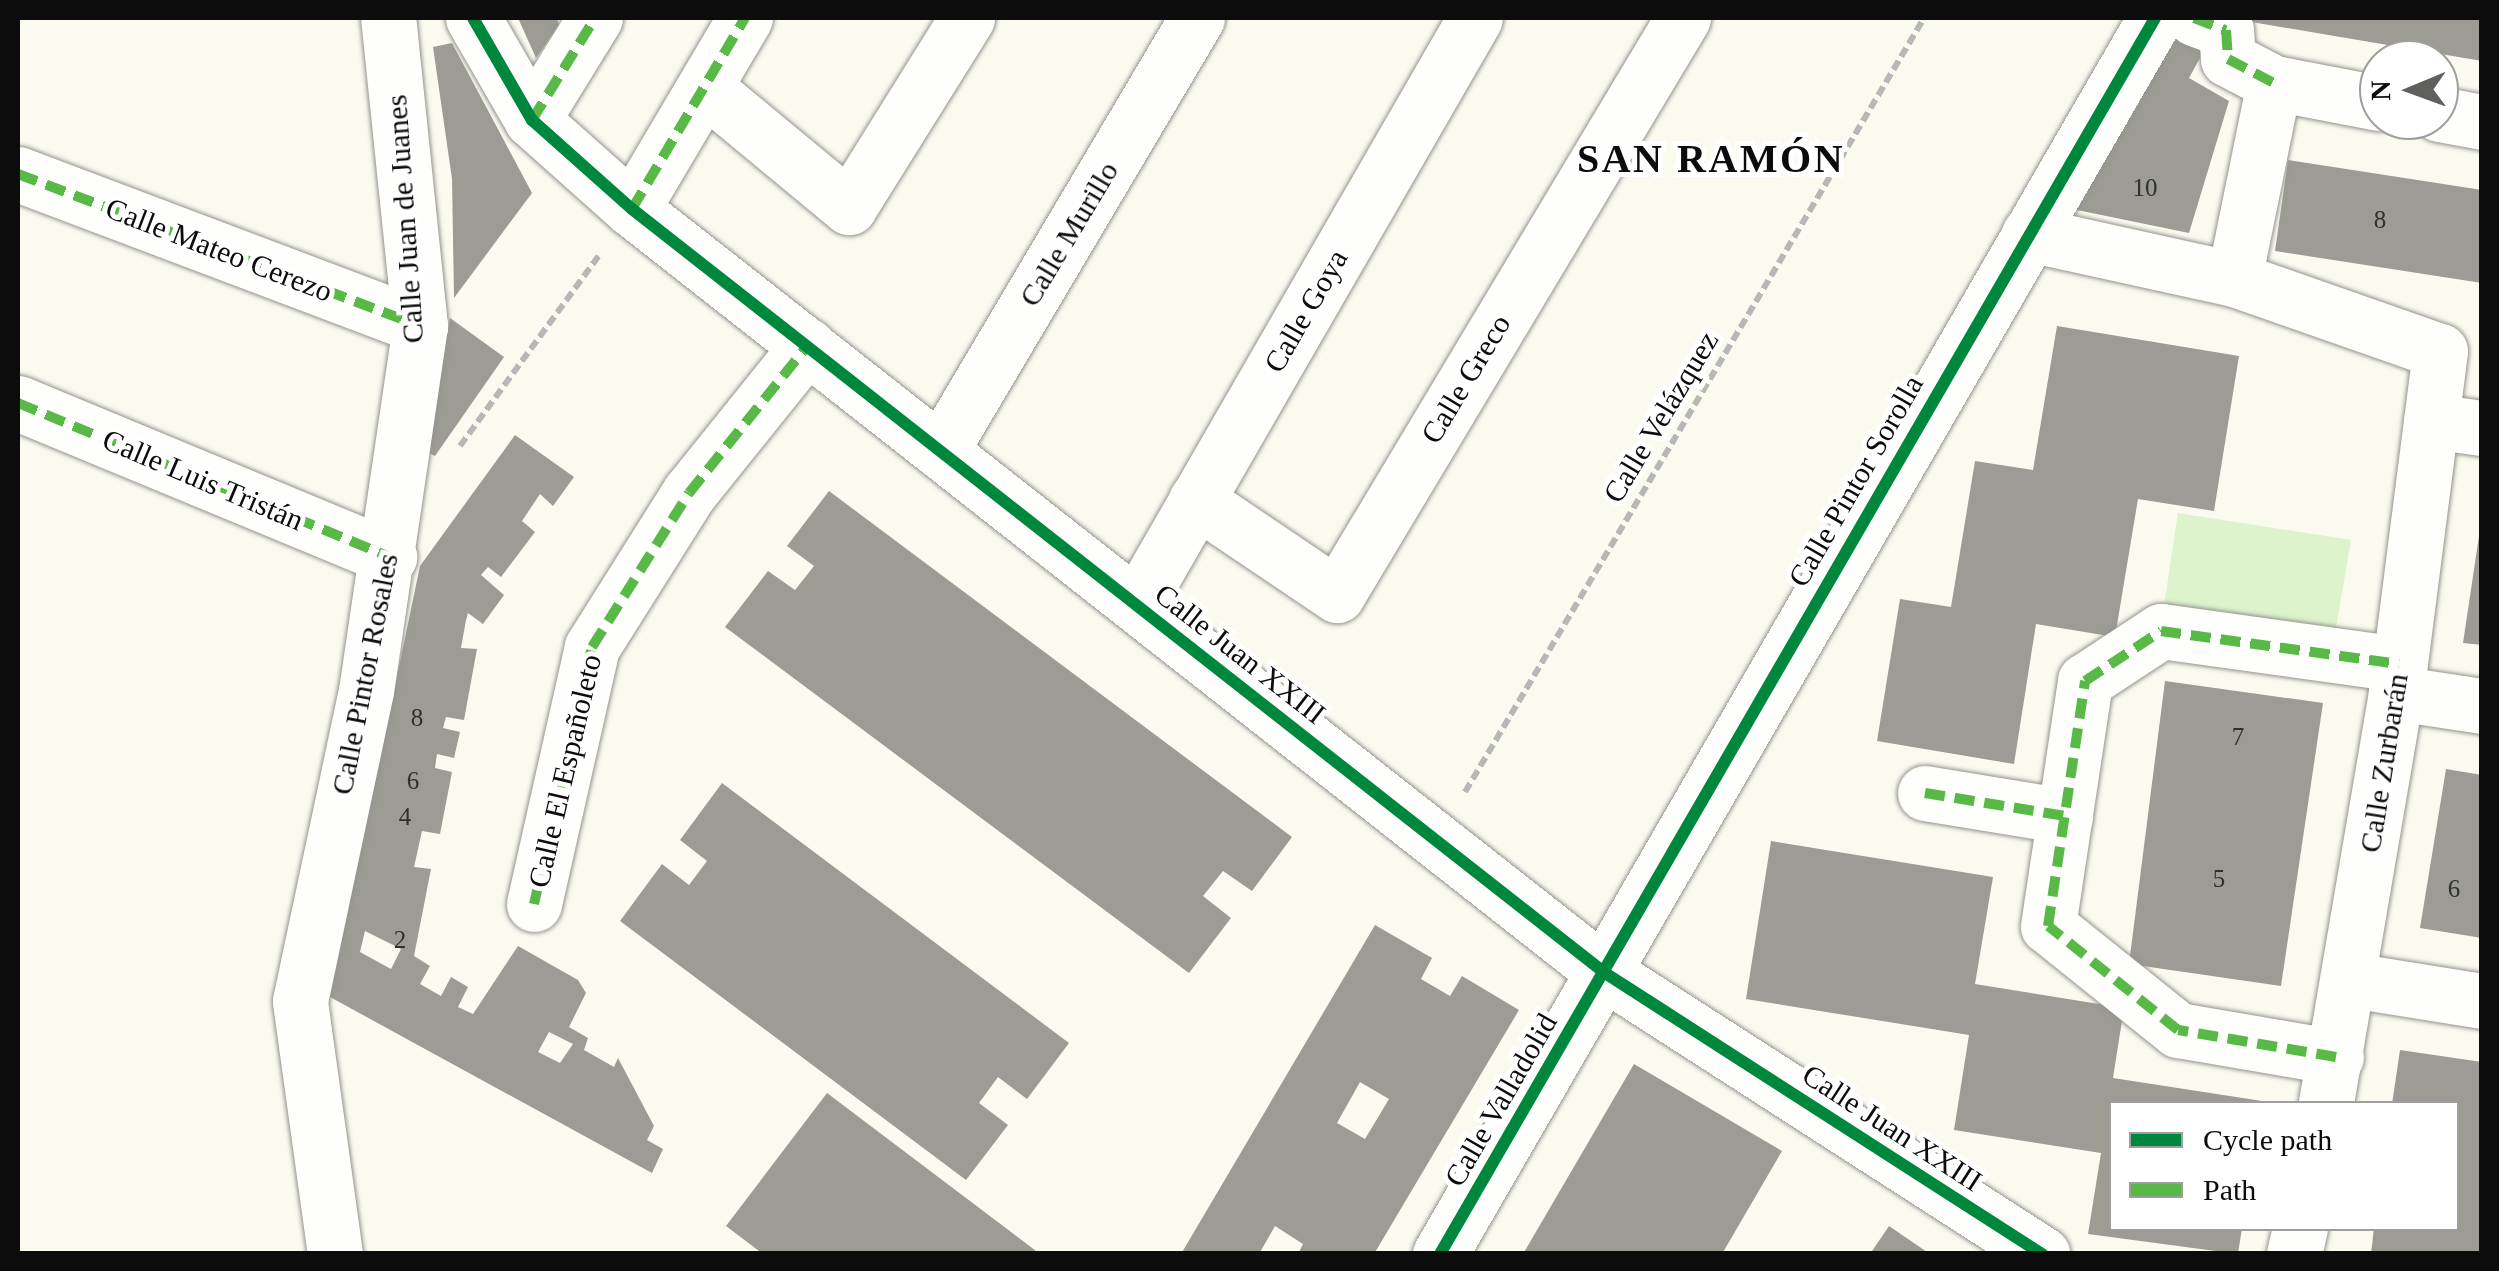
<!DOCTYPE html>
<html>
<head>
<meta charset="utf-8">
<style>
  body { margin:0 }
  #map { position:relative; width:2499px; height:1271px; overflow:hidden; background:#fafaef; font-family:Georgia,serif }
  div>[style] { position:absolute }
  .green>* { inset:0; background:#dcf3cc }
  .building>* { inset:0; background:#9c9c95 }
  .path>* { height:6px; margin-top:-3px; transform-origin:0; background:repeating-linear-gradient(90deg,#b7b7b5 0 10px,transparent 0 15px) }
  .roads { filter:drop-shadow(0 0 2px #93938e) drop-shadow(0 0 2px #93938e) }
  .minor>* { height:55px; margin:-27.5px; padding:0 27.5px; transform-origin:27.5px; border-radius:27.5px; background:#fefefd }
  .quiet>* { height:10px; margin-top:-5px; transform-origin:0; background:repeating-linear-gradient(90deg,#58b947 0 20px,transparent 0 30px) }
  .cycleway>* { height:12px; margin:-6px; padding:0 6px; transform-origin:6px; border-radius:6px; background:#00873e }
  span { translate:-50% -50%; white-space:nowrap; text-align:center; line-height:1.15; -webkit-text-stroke:10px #fff; paint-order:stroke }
  .number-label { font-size:25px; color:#30302e }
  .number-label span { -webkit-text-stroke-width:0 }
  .street-label { font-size:30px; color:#0c0c0c }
  .district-label { font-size:40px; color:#0c0c0c; font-weight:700; letter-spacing:2.5px }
  .frame { position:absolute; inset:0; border:20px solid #0c0c0c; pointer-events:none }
  .legend { position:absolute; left:2109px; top:1101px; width:350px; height:130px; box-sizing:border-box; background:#fff; border:2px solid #9e9e9e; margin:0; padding:12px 18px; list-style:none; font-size:30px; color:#0c0c0c }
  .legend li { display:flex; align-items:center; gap:20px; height:50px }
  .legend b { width:50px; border:2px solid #9e9e9e }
  .north { position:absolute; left:2359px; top:40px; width:100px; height:100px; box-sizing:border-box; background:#fff; border:2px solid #9e9e9e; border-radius:50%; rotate:269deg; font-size:28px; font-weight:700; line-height:40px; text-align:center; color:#0c0c0c }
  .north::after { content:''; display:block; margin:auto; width:35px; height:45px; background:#5f5f5b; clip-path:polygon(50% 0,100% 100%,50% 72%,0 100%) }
</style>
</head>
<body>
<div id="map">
  <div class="green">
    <div style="clip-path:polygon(2178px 513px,2351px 540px,2335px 634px,2164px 606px)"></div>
  </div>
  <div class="building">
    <div style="clip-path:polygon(518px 18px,557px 18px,559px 25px,536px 58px)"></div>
    <div style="clip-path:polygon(2482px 18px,2482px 61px,2240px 20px,2241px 18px)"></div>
    <div style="clip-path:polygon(2185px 22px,2212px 36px,2189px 78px,2229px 101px,2189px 233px,2072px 209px)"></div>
    <div style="clip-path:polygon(452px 43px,532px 193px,454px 298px,452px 179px,433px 47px)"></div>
    <div style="clip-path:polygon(2288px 160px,2482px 190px,2482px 283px,2275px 251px)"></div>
    <div style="clip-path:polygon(450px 318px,504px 357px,435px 456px,427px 452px)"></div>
    <div style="clip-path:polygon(2057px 326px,2239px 356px,2214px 511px,2138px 499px,2115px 637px,2036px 624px,2014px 764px,1877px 741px,1900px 599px,1951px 607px,1975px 461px,2033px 470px)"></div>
    <div style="clip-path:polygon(evenodd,515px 435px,574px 477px,553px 506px,540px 494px,522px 521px,535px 532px,501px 577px,488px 567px,481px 575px,504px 595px,483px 624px,468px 613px,466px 620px,461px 648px,477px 649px,464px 720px,446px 717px,443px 728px,460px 732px,454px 758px,437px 754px,435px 768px,452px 772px,440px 834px,422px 831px,414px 867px,431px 869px,414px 956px,430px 966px,420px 984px,441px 996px,451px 977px,468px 987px,458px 1007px,473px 1014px,518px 946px,578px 980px,586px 993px,569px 1027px,588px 1038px,584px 1050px,614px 1067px,618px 1058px,654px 1126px,647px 1140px,663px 1149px,652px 1173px,330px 997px,420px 566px,515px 435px,365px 931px,401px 949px,391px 969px,360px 952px,365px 931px,515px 435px,549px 1032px,573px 1044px,560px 1063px,538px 1052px,549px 1032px)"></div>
    <div style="clip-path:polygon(829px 491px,1292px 837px,1252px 891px,1223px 871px,1203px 896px,1231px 918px,1189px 973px,725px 627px,768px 571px,795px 590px,814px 566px,787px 546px)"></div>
    <div style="clip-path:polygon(2479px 536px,2482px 536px,2482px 645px,2463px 643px)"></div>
    <div style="clip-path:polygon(2165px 681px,2323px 703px,2281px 986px,2129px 964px)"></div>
    <div style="clip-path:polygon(2446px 769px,2482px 775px,2482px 938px,2420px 928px)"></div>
    <div style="clip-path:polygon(722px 783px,1069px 1043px,1027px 1099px,998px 1077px,979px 1103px,1008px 1125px,966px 1180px,620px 921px,662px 864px,689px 885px,707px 861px,680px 840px)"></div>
    <div style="clip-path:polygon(1771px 841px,1993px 877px,1975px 984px,2124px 1008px,2113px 1078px,2262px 1101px,2112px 1104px,2112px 1228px,2242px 1228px,2238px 1254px,2088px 1234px,2101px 1153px,1954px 1130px,1969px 1035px,1746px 999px)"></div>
    <div style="clip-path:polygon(evenodd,1375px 925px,1432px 958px,1421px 979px,1450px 996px,1462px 976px,1519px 1010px,1374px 1254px,1298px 1254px,1303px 1244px,1275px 1226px,1259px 1254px,1181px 1254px,1375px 925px,1360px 1082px,1389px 1099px,1365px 1139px,1337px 1123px,1360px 1082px)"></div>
    <div style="clip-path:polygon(2400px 1050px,2482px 1062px,2482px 1254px,2371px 1254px,2374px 1228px,2456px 1228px,2456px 1104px,2392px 1104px)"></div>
    <div style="clip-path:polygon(1634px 1064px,1782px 1151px,1722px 1254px,1523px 1254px)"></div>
    <div style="clip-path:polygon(827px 1093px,1040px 1254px,763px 1254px,726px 1226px)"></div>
    <div style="clip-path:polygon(1889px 1226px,1930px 1254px,1870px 1254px)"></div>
  </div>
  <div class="path">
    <div style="left:460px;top:446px;width:238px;rotate:-53.9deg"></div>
    <div style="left:1465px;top:792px;width:900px;rotate:-59.33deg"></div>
  </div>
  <div class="roads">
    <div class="minor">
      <div style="left:473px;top:18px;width:118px;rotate:60deg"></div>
      <div style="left:532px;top:120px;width:134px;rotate:41.7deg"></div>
      <div style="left:632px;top:209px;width:1237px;rotate:38.14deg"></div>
      <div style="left:1605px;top:973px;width:520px;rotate:32.74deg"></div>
      <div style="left:2194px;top:18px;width:34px;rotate:21deg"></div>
      <div style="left:2226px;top:30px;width:29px;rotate:86deg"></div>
      <div style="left:2228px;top:59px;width:52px;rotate:27.6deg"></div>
      <div style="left:705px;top:88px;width:187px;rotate:39.6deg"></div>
      <div style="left:849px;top:207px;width:223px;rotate:-58deg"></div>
      <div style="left:2439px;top:114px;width:44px;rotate:10.5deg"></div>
      <div style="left:532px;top:120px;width:120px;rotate:-58.3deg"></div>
      <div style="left:18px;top:174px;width:430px;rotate:20.7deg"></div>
      <div style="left:632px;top:209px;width:222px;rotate:-59.4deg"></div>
      <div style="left:2029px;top:234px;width:210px;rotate:12.4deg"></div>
      <div style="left:2234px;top:279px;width:218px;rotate:19.3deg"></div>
      <div style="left:2440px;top:351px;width:345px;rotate:97.3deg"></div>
      <div style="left:2396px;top:693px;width:417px;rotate:99.7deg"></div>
      <div style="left:2234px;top:279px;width:200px;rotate:-78.5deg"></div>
      <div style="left:2274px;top:83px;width:107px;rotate:10.8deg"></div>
      <div style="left:18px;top:403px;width:402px;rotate:22.5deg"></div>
      <div style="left:2431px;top:421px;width:51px;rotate:7.8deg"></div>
      <div style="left:941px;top:450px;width:502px;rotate:-59.35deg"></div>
      <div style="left:1196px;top:500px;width:170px;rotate:34deg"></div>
      <div style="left:1337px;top:595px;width:673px;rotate:-59.05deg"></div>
      <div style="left:1137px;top:604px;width:676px;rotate:-60.02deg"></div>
      <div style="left:2396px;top:693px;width:87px;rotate:8.6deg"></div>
      <div style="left:1925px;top:793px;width:142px;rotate:9.3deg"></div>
      <div style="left:534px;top:904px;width:263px;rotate:-77.3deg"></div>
      <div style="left:592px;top:647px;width:182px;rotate:-57.8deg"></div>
      <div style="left:689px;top:493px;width:189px;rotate:-51.2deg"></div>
      <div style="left:2351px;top:980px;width:133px;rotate:9.1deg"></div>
      <div style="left:2336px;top:1057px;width:160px;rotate:-170.3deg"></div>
      <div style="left:2178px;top:1030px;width:166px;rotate:-141.3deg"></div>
      <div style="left:2048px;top:926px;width:248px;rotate:-81.4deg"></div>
      <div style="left:2085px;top:681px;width:91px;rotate:-33.3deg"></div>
      <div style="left:2161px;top:631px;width:240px;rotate:7.9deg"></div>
      <div style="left:335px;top:1254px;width:255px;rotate:-97.9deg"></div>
      <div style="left:300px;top:1001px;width:317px;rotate:-78deg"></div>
      <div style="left:366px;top:691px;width:369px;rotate:-81.6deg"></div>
      <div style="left:420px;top:326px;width:310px;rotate:-95.9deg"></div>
      <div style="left:1440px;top:1254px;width:1428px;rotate:-59.95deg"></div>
      <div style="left:2294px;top:1254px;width:27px;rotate:-77deg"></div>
    </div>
  </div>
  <div class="quiet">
    <div style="left:2194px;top:18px;width:34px;rotate:21deg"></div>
    <div style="left:2226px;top:30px;width:29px;rotate:86deg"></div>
    <div style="left:2228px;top:59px;width:52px;rotate:27.6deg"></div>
    <div style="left:532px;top:120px;width:120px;rotate:-58.3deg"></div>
    <div style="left:18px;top:174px;width:430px;rotate:20.7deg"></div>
    <div style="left:632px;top:209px;width:222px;rotate:-59.4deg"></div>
    <div style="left:18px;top:403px;width:402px;rotate:22.5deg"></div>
    <div style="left:1925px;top:793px;width:142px;rotate:9.3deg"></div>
    <div style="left:534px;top:904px;width:263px;rotate:-77.3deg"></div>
    <div style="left:592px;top:647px;width:182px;rotate:-57.8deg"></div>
    <div style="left:689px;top:493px;width:189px;rotate:-51.2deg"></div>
    <div style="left:2336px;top:1057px;width:160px;rotate:-170.3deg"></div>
    <div style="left:2178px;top:1030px;width:166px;rotate:-141.3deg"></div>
    <div style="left:2048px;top:926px;width:248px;rotate:-81.4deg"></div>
    <div style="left:2085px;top:681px;width:91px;rotate:-33.3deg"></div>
    <div style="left:2161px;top:631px;width:240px;rotate:7.9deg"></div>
  </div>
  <div class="cycleway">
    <div style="left:473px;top:18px;width:118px;rotate:60deg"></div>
    <div style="left:532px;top:120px;width:134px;rotate:41.7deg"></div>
    <div style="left:632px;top:209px;width:1237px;rotate:38.14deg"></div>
    <div style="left:1605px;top:973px;width:520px;rotate:32.74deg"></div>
    <div style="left:1440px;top:1254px;width:1428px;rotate:-59.95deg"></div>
  </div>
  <div class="number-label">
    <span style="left:2145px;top:188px">10</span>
    <span style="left:2380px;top:220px">8</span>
    <span style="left:417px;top:718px">8</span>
    <span style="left:2238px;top:737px">7</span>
    <span style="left:413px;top:781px">6</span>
    <span style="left:405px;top:817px">4</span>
    <span style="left:2219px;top:879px">5</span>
    <span style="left:2454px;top:889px">6</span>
    <span style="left:400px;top:940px">2</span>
  </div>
  <div class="street-label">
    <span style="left:405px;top:219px;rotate:-94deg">Calle Juan de Juanes</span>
    <span style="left:1069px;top:234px;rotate:-59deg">Calle Murillo</span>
    <span style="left:219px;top:250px;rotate:21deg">Calle Mateo Cerezo</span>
    <span style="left:1306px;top:311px;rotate:-60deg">Calle Goya</span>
    <span style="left:1466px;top:379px;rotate:-59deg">Calle Greco</span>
    <span style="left:1661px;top:417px;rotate:-59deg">Calle Velázquez</span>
    <span style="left:203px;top:480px;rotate:23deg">Calle Luis Tristán</span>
    <span style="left:1856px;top:481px;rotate:-60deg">Calle Pintor Sorolla</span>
    <span style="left:1240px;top:654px;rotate:38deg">Calle Juan XXIII</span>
    <span style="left:365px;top:674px;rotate:-79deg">Calle Pintor Rosales</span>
    <span style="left:2384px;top:763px;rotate:-81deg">Calle Zurbarán</span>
    <span style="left:565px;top:771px;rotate:-77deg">Calle El Españoleto</span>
    <span style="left:1501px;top:1100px;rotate:-60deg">Calle Valladolid</span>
    <span style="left:1892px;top:1128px;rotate:33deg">Calle Juan XXIII</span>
  </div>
  <div class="district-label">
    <span style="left:1711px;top:159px">SAN RAMÓN</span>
  </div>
  <div class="frame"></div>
  <ul class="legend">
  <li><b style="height:12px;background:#00873e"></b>Cycle path</li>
  <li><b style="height:12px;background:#58b947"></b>Path</li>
  </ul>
  <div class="north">N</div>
</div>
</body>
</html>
